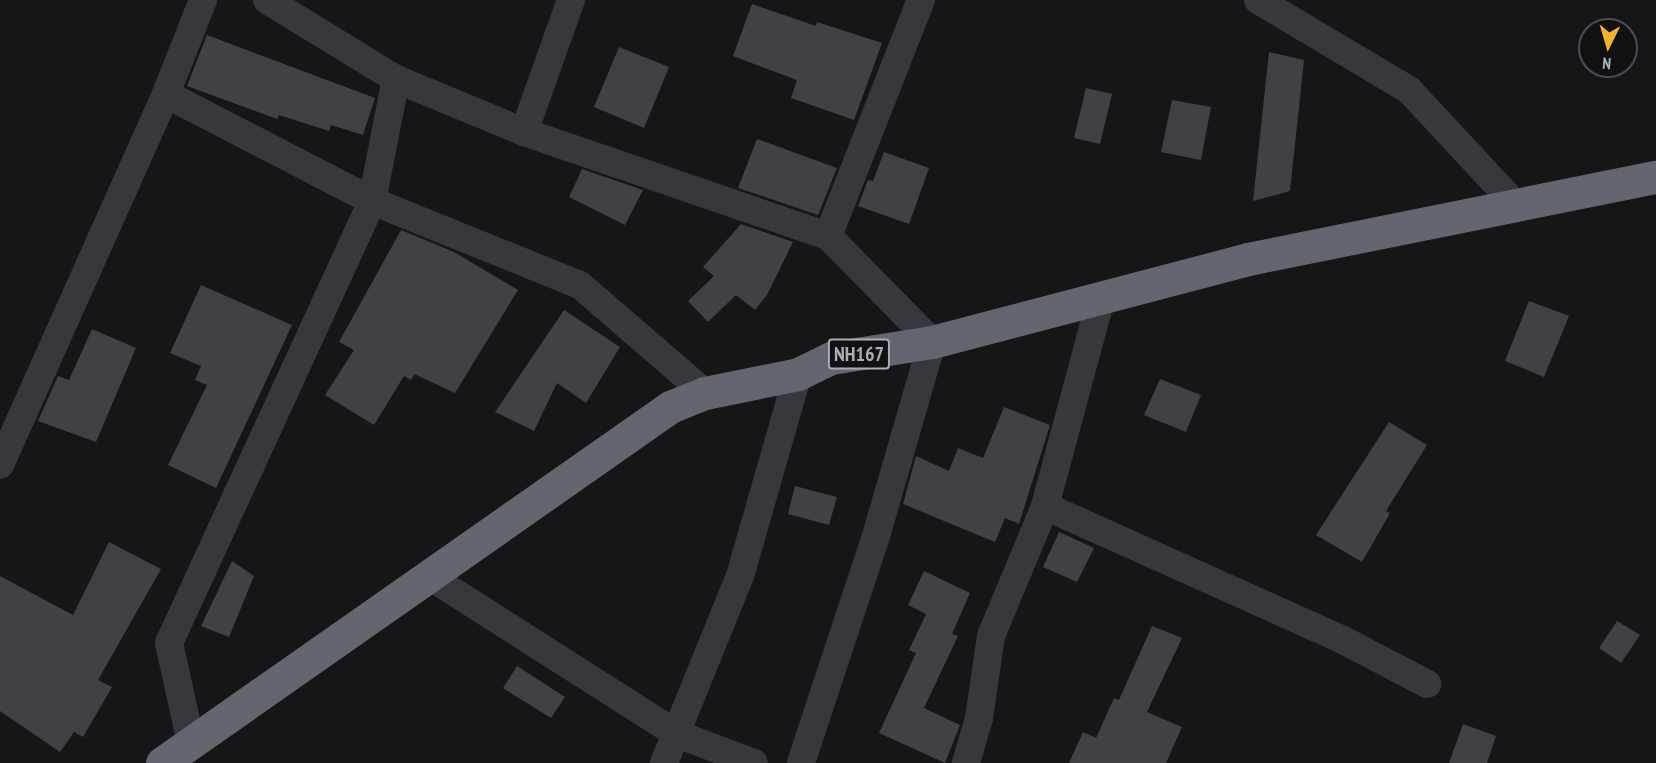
<!DOCTYPE html>
<html>
<head>
<meta charset="utf-8">
<style>
  body { margin:0 }
  #map { position:relative; width:1656px; height:763px; overflow:hidden; background:#161618; font-family:"PT Sans Narrow",sans-serif }
  div>[style] { position:absolute }
  .building>* { inset:0; background:#404145 }
  .street>* { height:28px; margin:-14px; padding:0 14px; transform-origin:14px; border-radius:14px; background:#37383d }
  .highway>* { height:33px; margin:-16.5px; padding:0 16.5px; transform-origin:16.5px; border-radius:16.5px; background:#63666e }
  span { translate:-50% -50%; white-space:nowrap; text-align:center; line-height:1.15; -webkit-text-stroke:6px #111113; paint-order:stroke }
  .shield-label span { padding:2px 4px; background:#111113; border:2px solid; border-radius:4px; -webkit-text-stroke-width:0 }
  .shield-label { font-size:20px; color:#a8adb8; font-weight:700 }
  .north { position:absolute; left:1578px; top:18px; width:60px; height:60px; box-sizing:border-box; background:#111113; border:2px solid #4d4f55; border-radius:50%; rotate:185deg; font-size:16px; font-weight:700; line-height:24px; text-align:center; color:#a8adb8 }
  .north::after { content:''; display:block; margin:auto; width:21px; height:27px; background:#f2b134; clip-path:polygon(50% 0,100% 100%,50% 72%,0 100%) }
</style>
</head>
<body>
<div id="map">
  <div class="building">
    <div style="clip-path:polygon(752px 4px,816px 26px,817px 22px,882px 43px,854px 120px,791px 98px,797px 80px,733px 56px)"></div>
    <div style="clip-path:polygon(207px 35px,375px 98px,363px 135px,331px 125px,329px 131px,279px 115px,277px 119px,187px 86px)"></div>
    <div style="clip-path:polygon(619px 47px,669px 67px,644px 128px,594px 107px)"></div>
    <div style="clip-path:polygon(1269px 52px,1304px 60px,1290px 191px,1253px 201px)"></div>
    <div style="clip-path:polygon(1086px 88px,1112px 94px,1100px 144px,1074px 138px)"></div>
    <div style="clip-path:polygon(1172px 100px,1211px 107px,1201px 160px,1161px 152px)"></div>
    <div style="clip-path:polygon(757px 139px,837px 168px,818px 215px,738px 188px)"></div>
    <div style="clip-path:polygon(884px 152px,929px 168px,909px 224px,858px 206px,868px 180px,873px 181px)"></div>
    <div style="clip-path:polygon(582px 169px,643px 190px,625px 225px,569px 197px)"></div>
    <div style="clip-path:polygon(741px 224px,793px 242px,767px 295px,755px 310px,736px 295px,708px 322px,688px 301px,714px 276px,703px 267px)"></div>
    <div style="clip-path:polygon(401px 230px,454px 252px,518px 290px,455px 393px,414px 374px,411px 380px,404px 376px,374px 425px,325px 395px,354px 350px,339px 342px)"></div>
    <div style="clip-path:polygon(201px 285px,292px 325px,216px 488px,168px 465px,207px 385px,195px 380px,201px 366px,170px 353px)"></div>
    <div style="clip-path:polygon(1529px 301px,1569px 316px,1544px 377px,1505px 361px)"></div>
    <div style="clip-path:polygon(564px 310px,620px 347px,586px 403px,557px 383px,534px 431px,495px 412px)"></div>
    <div style="clip-path:polygon(92px 329px,136px 348px,96px 442px,38px 421px,58px 376px,69px 380px)"></div>
    <div style="clip-path:polygon(1160px 379px,1201px 395px,1186px 432px,1144px 415px)"></div>
    <div style="clip-path:polygon(1004px 407px,1050px 425px,1019px 524px,1005px 518px,995px 542px,903px 504px,916px 456px,949px 471px,958px 448px,983px 458px)"></div>
    <div style="clip-path:polygon(1389px 422px,1427px 445px,1386px 511px,1390px 513px,1362px 562px,1316px 535px)"></div>
    <div style="clip-path:polygon(795px 486px,837px 497px,829px 525px,788px 514px)"></div>
    <div style="clip-path:polygon(1059px 532px,1094px 548px,1077px 582px,1043px 567px)"></div>
    <div style="clip-path:polygon(109px 542px,161px 569px,98px 680px,112px 687px,83px 737px,74px 732px,60px 752px,0 711px,0 576px,73px 615px)"></div>
    <div style="clip-path:polygon(232px 561px,254px 576px,229px 637px,201px 626px)"></div>
    <div style="clip-path:polygon(924px 571px,970px 593px,952px 634px,958px 636px,924px 708px,960px 725px,945px 763px,879px 733px,916px 653px,909px 650px,926px 614px,908px 605px)"></div>
    <div style="clip-path:polygon(1617px 621px,1640px 635px,1621px 663px,1599px 648px)"></div>
    <div style="clip-path:polygon(1152px 626px,1182px 638px,1147px 712px,1182px 727px,1166px 763px,1069px 763px,1083px 732px,1096px 738px,1114px 698px,1119px 700px)"></div>
    <div style="clip-path:polygon(517px 666px,565px 697px,551px 718px,503px 688px)"></div>
    <div style="clip-path:polygon(1463px 724px,1496px 736px,1487px 763px,1449px 763px)"></div>
  </div>
  <div class="street">
    <div style="left:203px;top:0;width:101px;rotate:111.5deg"></div>
    <div style="left:166px;top:94px;width:232px;rotate:27.4deg"></div>
    <div style="left:372px;top:201px;width:224px;rotate:22deg"></div>
    <div style="left:580px;top:285px;width:165px;rotate:40.8deg"></div>
    <div style="left:267px;top:0;width:151px;rotate:31.5deg"></div>
    <div style="left:1258px;top:0;width:176px;rotate:30.8deg"></div>
    <div style="left:1409px;top:90px;width:157px;rotate:47.1deg"></div>
    <div style="left:524px;top:132px;width:140px;rotate:-70.4deg"></div>
    <div style="left:828px;top:236px;width:254px;rotate:-68.5deg"></div>
    <div style="left:0;top:465px;width:406px;rotate:-65.9deg"></div>
    <div style="left:1045px;top:506px;width:327px;rotate:24.2deg"></div>
    <div style="left:1343px;top:640px;width:95px;rotate:27.6deg"></div>
    <div style="left:429px;top:576px;width:294px;rotate:32.5deg"></div>
    <div style="left:677px;top:734px;width:82px;rotate:20.6deg"></div>
    <div style="left:191px;top:743px;width:102px;rotate:-102.4deg"></div>
    <div style="left:169px;top:643px;width:486px;rotate:-65.3deg"></div>
    <div style="left:372px;top:201px;width:124px;rotate:-78.9deg"></div>
    <div style="left:396px;top:79px;width:139px;rotate:22.5deg"></div>
    <div style="left:524px;top:132px;width:321px;rotate:18.9deg"></div>
    <div style="left:828px;top:236px;width:148px;rotate:45.5deg"></div>
    <div style="left:932px;top:342px;width:199px;rotate:106.1deg"></div>
    <div style="left:877px;top:533px;width:242px;rotate:108.3deg"></div>
    <div style="left:664px;top:763px;width:202px;rotate:-67.9deg"></div>
    <div style="left:740px;top:576px;width:210px;rotate:-74deg"></div>
    <div style="left:966px;top:763px;width:47px;rotate:-73.9deg"></div>
    <div style="left:979px;top:718px;width:83px;rotate:-81.7deg"></div>
    <div style="left:991px;top:636px;width:141px;rotate:-67.4deg"></div>
    <div style="left:1045px;top:506px;width:214px;rotate:-74.9deg"></div>
  </div>
  <div class="highway">
    <div style="left:162px;top:763px;width:620px;rotate:-35.02deg"></div>
    <div style="left:670px;top:407px;width:38px;rotate:-22deg"></div>
    <div style="left:705px;top:393px;width:95px;rotate:-11.5deg"></div>
    <div style="left:798px;top:374px;width:37px;rotate:-26deg"></div>
    <div style="left:831px;top:358px;width:102px;rotate:-9deg"></div>
    <div style="left:932px;top:342px;width:327px;rotate:-14.7deg"></div>
    <div style="left:1248px;top:259px;width:416px;rotate:-11.4deg"></div>
  </div>
  <div class="shield-label">
    <span style="left:859px;top:354px">NH167</span>
  </div>
  <div class="north">N</div>
</div>
</body>
</html>
